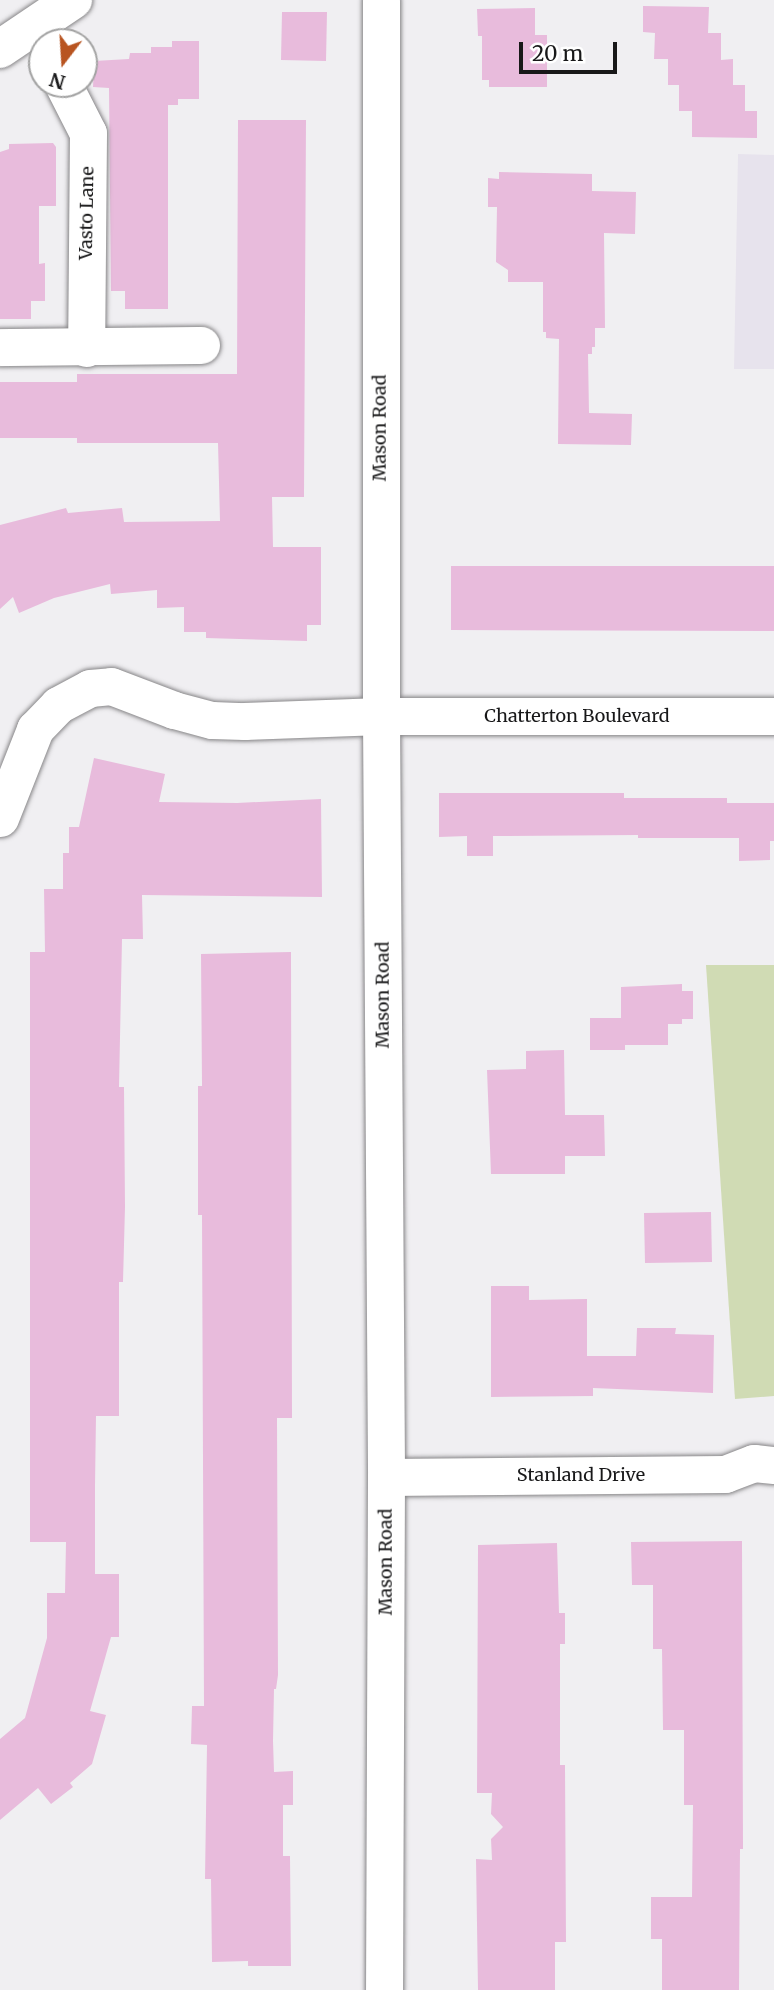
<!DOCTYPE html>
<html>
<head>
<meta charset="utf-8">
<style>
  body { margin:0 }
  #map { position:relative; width:774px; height:1990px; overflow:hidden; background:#f0eff2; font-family:Merriweather,serif }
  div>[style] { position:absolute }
  .built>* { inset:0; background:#e7e3ed }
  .green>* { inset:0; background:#d0dbb4 }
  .building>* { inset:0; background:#e8bbdc }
  .roads { filter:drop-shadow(0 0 2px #878688) drop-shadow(0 0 2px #878688) }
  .minor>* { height:37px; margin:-18.5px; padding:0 18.5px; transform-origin:18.5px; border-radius:18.5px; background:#fff }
  .major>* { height:38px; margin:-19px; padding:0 19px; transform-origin:19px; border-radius:19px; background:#fff }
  span { translate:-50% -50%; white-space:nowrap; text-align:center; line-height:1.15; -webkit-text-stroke:6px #fff; paint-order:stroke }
  .street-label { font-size:18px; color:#181819 }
  .north { position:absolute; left:28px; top:28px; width:70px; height:70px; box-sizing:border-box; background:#fff; border:2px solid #a3a3a3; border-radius:50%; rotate:197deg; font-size:19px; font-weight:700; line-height:28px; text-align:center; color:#181819 }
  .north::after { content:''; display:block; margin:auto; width:24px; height:32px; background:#b85420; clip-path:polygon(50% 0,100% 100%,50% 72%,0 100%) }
  .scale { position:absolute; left:519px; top:42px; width:98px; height:32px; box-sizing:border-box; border:4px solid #181819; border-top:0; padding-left:9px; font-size:21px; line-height:24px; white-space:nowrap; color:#181819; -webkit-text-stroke:5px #fff; paint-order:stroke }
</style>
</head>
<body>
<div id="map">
  <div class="built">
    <div style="clip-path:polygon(738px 154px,774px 155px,774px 369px,734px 369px)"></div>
  </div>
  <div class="green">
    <div style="clip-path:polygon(706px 965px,774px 965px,774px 1396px,735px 1399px)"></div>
  </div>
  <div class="building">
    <div style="clip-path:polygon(643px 6px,709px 7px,708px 33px,721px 33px,721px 60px,733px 59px,733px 85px,745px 85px,745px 111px,757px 111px,757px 138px,692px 137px,692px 111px,679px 111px,679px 85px,668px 85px,668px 59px,654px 59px,655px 33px,643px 32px)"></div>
    <div style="clip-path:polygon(535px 8px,535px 35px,547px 35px,547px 87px,489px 87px,489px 80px,482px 80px,482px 36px,478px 36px,477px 9px)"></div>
    <div style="clip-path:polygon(282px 12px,327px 12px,326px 61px,281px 60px)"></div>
    <div style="clip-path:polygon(172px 41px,199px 41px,199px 99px,178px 99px,178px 105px,168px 105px,168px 309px,125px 309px,125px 291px,111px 291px,109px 88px,93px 87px,94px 61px,129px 59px,130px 53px,151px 53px,151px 47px,172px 47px)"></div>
    <div style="clip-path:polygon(238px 120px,306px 120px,304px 497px,272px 497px,273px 547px,321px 547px,321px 625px,307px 625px,307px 641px,206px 638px,206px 632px,184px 632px,184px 607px,157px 608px,157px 590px,111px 594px,110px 584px,54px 598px,19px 613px,13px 597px,0 609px,0 525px,66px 508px,68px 513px,122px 508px,124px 522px,220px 521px,218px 443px,77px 443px,77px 438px,0 438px,0 382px,77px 382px,77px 374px,237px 374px)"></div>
    <div style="clip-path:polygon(53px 143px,56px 147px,56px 206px,39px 206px,39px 264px,45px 263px,45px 301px,31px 301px,31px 319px,0 319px,0 152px,9px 149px,9px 144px)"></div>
    <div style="clip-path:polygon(499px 172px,592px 174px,592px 191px,636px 192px,635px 234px,604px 233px,605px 328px,595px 328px,595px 347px,592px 347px,592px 354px,588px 354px,589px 413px,632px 414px,631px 445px,558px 444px,559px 339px,546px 338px,546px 332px,543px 332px,543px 282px,508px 282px,508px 270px,496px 262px,497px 207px,488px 207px,488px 178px,499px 179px)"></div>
    <div style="clip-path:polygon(451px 566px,774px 566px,774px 631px,451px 630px)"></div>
    <div style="clip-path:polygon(94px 758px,165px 774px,159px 802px,237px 803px,321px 799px,322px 897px,142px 895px,143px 939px,122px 939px,119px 1087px,124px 1087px,125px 1207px,123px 1282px,119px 1282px,119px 1416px,96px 1416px,95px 1486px,95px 1574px,119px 1574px,119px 1637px,111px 1637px,90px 1711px,106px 1715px,92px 1764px,70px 1783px,73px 1787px,51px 1804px,38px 1788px,0 1820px,0 1739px,25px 1718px,47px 1638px,47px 1593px,65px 1593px,66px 1542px,30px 1542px,30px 952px,45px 952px,44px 889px,63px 889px,63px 853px,69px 853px,69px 827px,79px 827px)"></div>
    <div style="clip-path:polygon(439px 793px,624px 793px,624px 798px,727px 798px,727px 803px,774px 803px,774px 841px,770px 841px,770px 860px,739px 861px,739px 838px,638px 838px,638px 835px,493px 836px,493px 856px,467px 856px,467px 836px,439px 837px)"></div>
    <div style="clip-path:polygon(291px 952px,292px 1418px,277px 1418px,278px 1675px,276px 1689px,274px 1689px,273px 1741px,274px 1772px,293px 1771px,293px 1805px,283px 1805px,283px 1856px,290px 1856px,291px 1966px,248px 1966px,248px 1961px,212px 1962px,211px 1879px,205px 1879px,207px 1745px,191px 1744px,192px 1706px,204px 1706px,202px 1215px,198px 1215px,198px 1086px,202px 1086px,201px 954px)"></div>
    <div style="clip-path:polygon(682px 984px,682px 991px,693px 991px,693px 1019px,682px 1019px,682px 1024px,668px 1024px,668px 1045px,625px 1045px,625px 1050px,590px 1050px,590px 1018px,621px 1018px,621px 987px)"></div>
    <div style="clip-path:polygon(564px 1050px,565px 1115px,604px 1115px,605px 1156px,565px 1156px,565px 1174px,491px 1174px,487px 1070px,526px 1069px,526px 1051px)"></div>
    <div style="clip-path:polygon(711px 1212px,712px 1262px,645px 1263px,644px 1213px)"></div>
    <div style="clip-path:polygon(491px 1286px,529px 1286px,529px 1300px,587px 1299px,587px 1356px,636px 1356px,637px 1328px,676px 1328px,675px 1334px,714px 1335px,713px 1393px,593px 1388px,593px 1396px,491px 1397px)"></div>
    <div style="clip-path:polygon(742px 1541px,743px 1849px,740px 1849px,739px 1990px,662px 1990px,662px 1939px,651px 1939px,651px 1897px,692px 1897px,693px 1805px,684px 1805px,684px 1730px,663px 1730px,662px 1649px,653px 1649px,653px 1585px,632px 1585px,631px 1542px)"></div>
    <div style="clip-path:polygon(557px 1543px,559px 1613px,565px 1613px,565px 1644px,560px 1644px,560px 1765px,565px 1765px,566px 1942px,555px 1942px,555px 1990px,478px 1990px,476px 1859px,492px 1860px,491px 1839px,503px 1827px,491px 1814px,492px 1793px,477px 1793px,478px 1545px)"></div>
  </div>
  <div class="roads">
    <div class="minor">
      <div style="left:381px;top:0;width:716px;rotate:90deg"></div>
      <div style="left:381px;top:716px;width:761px;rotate:89.62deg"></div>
      <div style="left:386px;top:1477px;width:513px;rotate:90.22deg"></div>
      <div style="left:63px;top:84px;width:55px;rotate:63deg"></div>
      <div style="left:88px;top:133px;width:215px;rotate:90.5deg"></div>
      <div style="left:0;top:347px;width:201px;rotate:-0.6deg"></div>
      <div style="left:0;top:818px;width:96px;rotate:-68.5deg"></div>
      <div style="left:35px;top:729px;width:33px;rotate:-46deg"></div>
      <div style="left:58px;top:705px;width:36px;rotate:-28deg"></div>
      <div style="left:90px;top:688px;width:21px;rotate:-5deg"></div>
      <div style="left:111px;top:686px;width:67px;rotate:20.9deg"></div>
      <div style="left:174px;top:710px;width:39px;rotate:15deg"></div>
      <div style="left:212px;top:720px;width:32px;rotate:2deg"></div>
      <div style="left:244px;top:721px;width:137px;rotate:-2.1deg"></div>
      <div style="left:381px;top:716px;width:393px"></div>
      <div style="left:386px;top:1477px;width:339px;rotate:-0.5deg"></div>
      <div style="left:725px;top:1474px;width:31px;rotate:-21deg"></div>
      <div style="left:754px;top:1463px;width:20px;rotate:6deg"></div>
    </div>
    <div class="major">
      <div style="left:0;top:49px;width:88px;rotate:-33.9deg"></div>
    </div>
  </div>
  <div class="street-label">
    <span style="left:87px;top:213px;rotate:-89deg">Vasto Lane</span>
    <span style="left:380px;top:428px;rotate:-90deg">Mason Road</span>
    <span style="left:577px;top:716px">Chatterton Boulevard</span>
    <span style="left:383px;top:995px;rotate:-90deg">Mason Road</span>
    <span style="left:581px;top:1475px">Stanland Drive</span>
    <span style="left:386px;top:1562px;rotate:-90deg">Mason Road</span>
  </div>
  <div class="north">N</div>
  <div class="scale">20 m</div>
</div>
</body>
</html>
